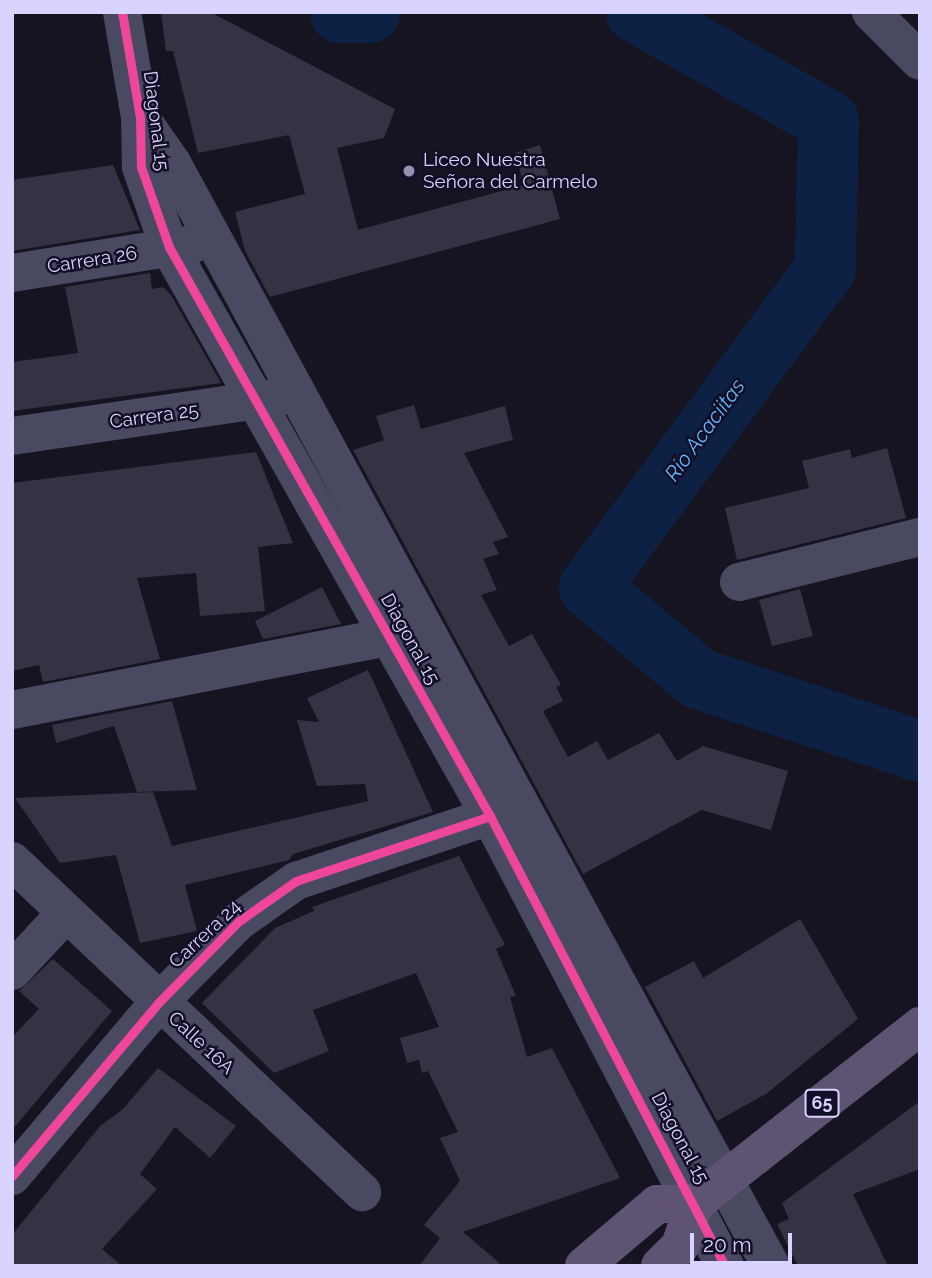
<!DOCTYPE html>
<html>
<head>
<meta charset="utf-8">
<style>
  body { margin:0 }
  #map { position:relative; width:932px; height:1278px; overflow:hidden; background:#161421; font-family:Raleway,sans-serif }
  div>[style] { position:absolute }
  .river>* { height:61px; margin:-30.5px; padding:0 30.5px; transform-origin:30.5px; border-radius:30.5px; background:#0d2144 }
  .building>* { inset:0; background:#343243 }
  .minor>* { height:38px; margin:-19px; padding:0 19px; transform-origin:19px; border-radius:19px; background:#4a4962 }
  .major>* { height:38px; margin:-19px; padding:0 19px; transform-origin:19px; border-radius:19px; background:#5e5373 }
  .cycleway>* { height:9px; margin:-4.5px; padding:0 4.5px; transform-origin:4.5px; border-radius:4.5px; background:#ed469a }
  .dots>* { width:19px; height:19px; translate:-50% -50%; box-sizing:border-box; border:4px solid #130f26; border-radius:50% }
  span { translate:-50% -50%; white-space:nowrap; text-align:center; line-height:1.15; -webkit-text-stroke:5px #130f26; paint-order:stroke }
  .shield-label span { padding:2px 5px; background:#130f26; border:2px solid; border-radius:5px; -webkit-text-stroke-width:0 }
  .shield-label { font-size:18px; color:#d9d4ff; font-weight:700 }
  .street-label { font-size:19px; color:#d9d4ff }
  .poi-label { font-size:19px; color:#d9d4ff }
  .left { translate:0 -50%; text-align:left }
  .water-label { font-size:21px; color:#62b6ff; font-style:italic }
  .frame { position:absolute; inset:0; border:14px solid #d9d4ff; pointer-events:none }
  .scale { position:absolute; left:690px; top:1233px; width:102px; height:32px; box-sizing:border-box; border:4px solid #d9d4ff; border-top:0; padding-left:9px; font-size:21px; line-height:24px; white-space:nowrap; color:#d9d4ff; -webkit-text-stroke:5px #130f26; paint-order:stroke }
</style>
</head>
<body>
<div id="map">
  <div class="river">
    <div style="left:340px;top:12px;width:29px"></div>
    <div style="left:636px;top:12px;width:220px;rotate:29.4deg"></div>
    <div style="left:828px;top:120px;width:148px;rotate:91.2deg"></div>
    <div style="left:825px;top:268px;width:397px;rotate:126.5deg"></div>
    <div style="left:589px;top:587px;width:142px;rotate:39.9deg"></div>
    <div style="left:698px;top:678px;width:234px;rotate:18.2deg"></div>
  </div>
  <div class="building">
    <div style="clip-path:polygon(161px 12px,210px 12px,395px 109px,384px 138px,337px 148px,358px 230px,524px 185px,515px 153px,540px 145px,560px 219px,270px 297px,245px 251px,235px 212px,305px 194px,289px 135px,198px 153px,173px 51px,166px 51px)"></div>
    <div style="clip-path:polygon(113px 165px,140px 230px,12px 251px,12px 180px)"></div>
    <div style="clip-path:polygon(150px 273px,152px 289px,163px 287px,171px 295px,221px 383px,12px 411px,12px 362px,78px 353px,65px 287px)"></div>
    <div style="clip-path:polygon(414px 405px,421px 429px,505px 406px,513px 440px,464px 453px,508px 537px,493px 542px,499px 554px,483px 559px,497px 590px,481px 595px,509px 646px,532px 634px,561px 685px,556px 687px,563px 701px,543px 711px,568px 757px,597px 741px,608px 760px,659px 733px,677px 761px,703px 746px,788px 771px,771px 830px,702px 810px,583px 874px,353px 450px,384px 440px,376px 416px)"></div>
    <div style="clip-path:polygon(887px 448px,906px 518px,737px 560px,725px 508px,809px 488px,802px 461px,850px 449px,852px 458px)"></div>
    <div style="clip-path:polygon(256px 452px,293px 543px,258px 547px,265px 611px,200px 616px,196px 573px,137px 578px,160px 659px,43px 682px,39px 665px,12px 671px,12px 483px)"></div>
    <div style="clip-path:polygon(322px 587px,341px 624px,263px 639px,255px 621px)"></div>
    <div style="clip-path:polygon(800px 589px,813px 636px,772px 646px,759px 600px)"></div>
    <div style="clip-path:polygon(368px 670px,433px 812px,293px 854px,289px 860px,185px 885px,197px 931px,140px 943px,116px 855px,60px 863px,15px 798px,153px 792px,172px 846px,368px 801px,365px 784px,317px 786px,297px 720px,319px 722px,307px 698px)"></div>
    <div style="clip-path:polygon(172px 701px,197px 790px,137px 792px,114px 726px,56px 743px,52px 725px)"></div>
    <div style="clip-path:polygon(459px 856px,505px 945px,496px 949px,516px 996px,510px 997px,527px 1057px,552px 1048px,620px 1178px,463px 1232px,503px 1266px,419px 1266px,440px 1238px,424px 1225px,460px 1181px,440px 1138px,458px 1132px,428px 1071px,422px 1073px,419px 1060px,407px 1063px,400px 1038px,439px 1027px,416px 973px,313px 1010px,329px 1051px,274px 1073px,202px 1003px,275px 928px,314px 911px,312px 907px)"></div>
    <div style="clip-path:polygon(800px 919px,858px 1019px,766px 1094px,717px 1121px,645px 987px,694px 961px,703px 978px)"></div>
    <div style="clip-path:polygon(53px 959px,112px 1011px,12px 1130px,12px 1037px,39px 1009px,19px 991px)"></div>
    <div style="clip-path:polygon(158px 1068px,236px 1126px,210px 1158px,175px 1127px,140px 1174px,157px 1189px,102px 1249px,122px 1266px,12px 1266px,12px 1235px,100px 1126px,123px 1109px)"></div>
    <div style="clip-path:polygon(920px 1101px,920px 1169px,853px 1194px,888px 1266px,798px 1266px,777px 1224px,789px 1219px,782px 1203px)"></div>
  </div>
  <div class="minor">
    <div style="left:122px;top:12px;width:107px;rotate:80.3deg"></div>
    <div style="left:140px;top:117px;width:50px;rotate:88.9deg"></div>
    <div style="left:141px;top:167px;width:85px;rotate:70.7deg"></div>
    <div style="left:169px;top:247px;width:653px;rotate:60.57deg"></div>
    <div style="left:490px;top:816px;width:508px;rotate:62.43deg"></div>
    <div style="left:871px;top:12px;width:69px;rotate:45deg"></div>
    <div style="left:140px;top:117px;width:56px;rotate:55.2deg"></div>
    <div style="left:172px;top:163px;width:1255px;rotate:61.5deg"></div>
    <div style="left:12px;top:273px;width:183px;rotate:-9.1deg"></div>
    <div style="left:12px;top:436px;width:270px;rotate:-8.3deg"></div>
    <div style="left:739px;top:582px;width:187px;rotate:-14deg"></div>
    <div style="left:12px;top:710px;width:384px;rotate:-11deg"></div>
    <div style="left:12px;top:861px;width:482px;rotate:43.4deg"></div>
    <div style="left:12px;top:971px;width:79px;rotate:-47deg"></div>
    <div style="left:12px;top:1176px;width:226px;rotate:-49.8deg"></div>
    <div style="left:158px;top:1003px;width:115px;rotate:-45.4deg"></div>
    <div style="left:239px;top:921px;width:70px;rotate:-35.1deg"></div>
    <div style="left:296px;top:881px;width:205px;rotate:-18.5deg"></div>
  </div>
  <div class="major">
    <div style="left:584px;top:1266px;width:96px;rotate:-40.3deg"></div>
    <div style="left:657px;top:1204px;width:37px"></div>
    <div style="left:660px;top:1266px;width:28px;rotate:-45deg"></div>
    <div style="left:680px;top:1246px;width:44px;rotate:-71.6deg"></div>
    <div style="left:694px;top:1204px;width:288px;rotate:-38.2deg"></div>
  </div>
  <div class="cycleway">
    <div style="left:122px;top:12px;width:107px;rotate:80.3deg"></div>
    <div style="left:140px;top:117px;width:50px;rotate:88.9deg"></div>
    <div style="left:141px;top:167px;width:85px;rotate:70.7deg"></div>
    <div style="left:169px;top:247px;width:653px;rotate:60.57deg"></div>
    <div style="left:490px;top:816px;width:508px;rotate:62.43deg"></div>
    <div style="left:12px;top:1176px;width:226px;rotate:-49.8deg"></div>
    <div style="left:158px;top:1003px;width:115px;rotate:-45.4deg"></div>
    <div style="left:239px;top:921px;width:70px;rotate:-35.1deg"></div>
    <div style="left:296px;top:881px;width:205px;rotate:-18.5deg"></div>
  </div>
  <div class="dots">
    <div style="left:409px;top:171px;background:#9591b1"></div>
  </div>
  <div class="shield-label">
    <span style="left:822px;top:1103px">65</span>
  </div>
  <div class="street-label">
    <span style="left:156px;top:121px;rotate:83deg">Diagonal 15</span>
    <span style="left:92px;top:260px;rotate:-9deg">Carrera 26</span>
    <span style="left:154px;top:416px;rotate:-8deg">Carrera 25</span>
    <span style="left:410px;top:639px;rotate:61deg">Diagonal 15</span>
    <span style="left:205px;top:934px;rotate:-43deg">Carrera 24</span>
    <span style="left:201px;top:1043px;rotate:43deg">Calle 16A</span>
    <span style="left:680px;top:1138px;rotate:62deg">Diagonal 15</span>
  </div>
  <div class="poi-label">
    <span class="left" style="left:423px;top:171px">Liceo Nuestra<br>Señora del Carmelo</span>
  </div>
  <div class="water-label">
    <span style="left:705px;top:430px;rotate:-54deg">Río Acaciitas</span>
  </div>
  <div class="frame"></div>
  <div class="scale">20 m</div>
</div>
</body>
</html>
